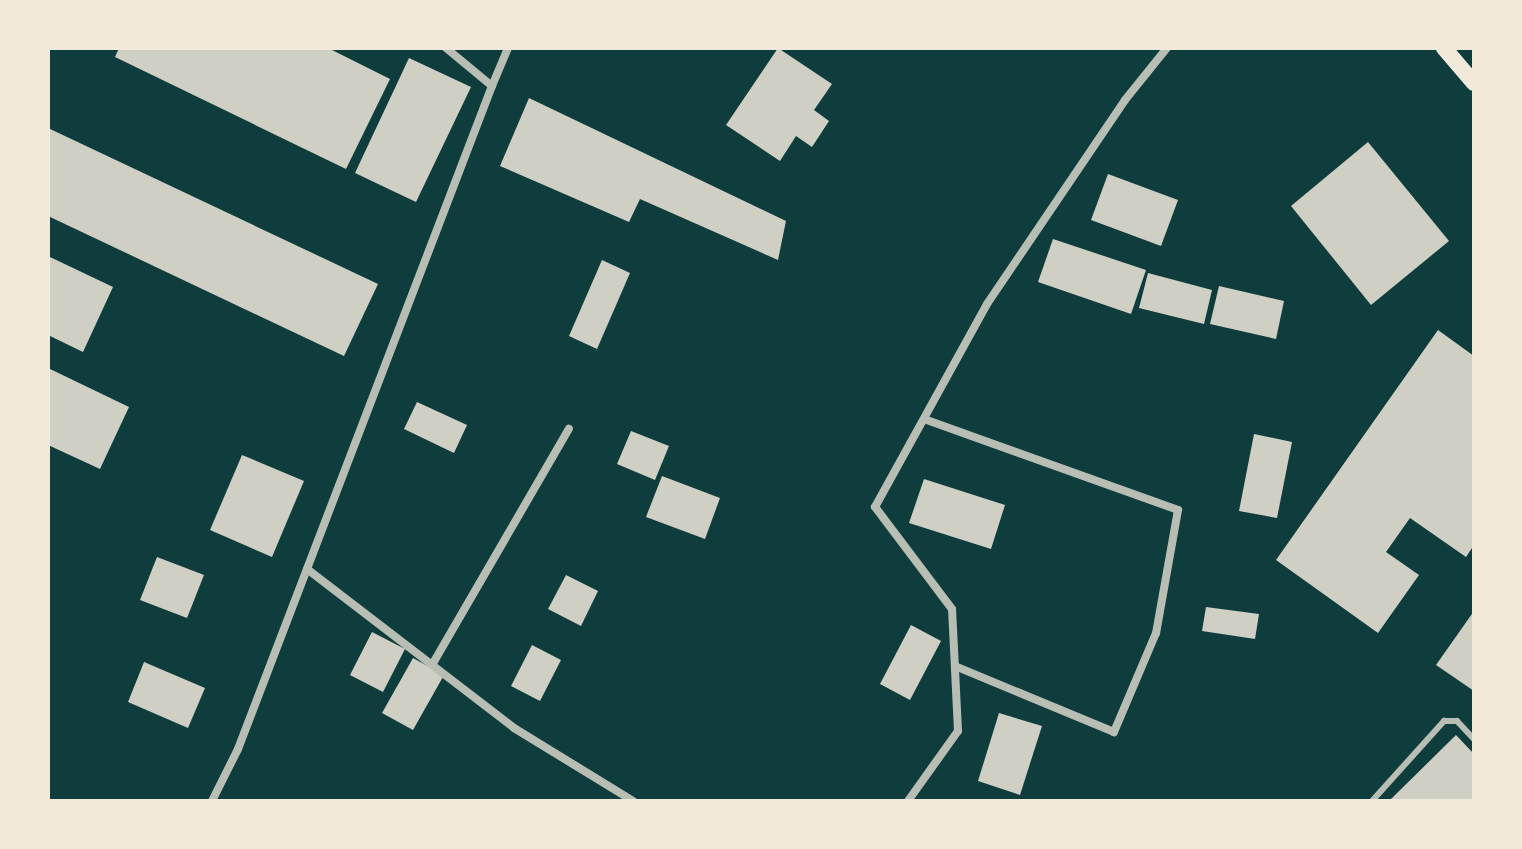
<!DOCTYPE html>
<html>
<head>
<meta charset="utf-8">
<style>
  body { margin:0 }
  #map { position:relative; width:1522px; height:849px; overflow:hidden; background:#0f3d3e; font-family:Ubuntu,sans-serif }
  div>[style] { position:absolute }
  .building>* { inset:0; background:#cfcfc3 }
  .service>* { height:6px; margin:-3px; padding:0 3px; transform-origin:3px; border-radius:3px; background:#b8beb3 }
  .minor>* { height:8px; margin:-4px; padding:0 4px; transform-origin:4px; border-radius:4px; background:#b8beb3 }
  .secondary>* { height:16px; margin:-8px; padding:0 8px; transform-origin:8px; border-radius:8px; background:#f1e9da }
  span { translate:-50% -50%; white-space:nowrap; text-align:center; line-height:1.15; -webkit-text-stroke:6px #f1e9da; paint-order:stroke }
  .frame { position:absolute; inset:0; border:50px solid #f1e9da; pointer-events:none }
</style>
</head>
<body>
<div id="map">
  <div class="building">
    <div style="clip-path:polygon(119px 48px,328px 48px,390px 79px,346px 169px,115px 57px)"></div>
    <div style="clip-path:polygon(778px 48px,832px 84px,814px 110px,829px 121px,812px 147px,796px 136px,780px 161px,726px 125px)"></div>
    <div style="clip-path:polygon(409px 58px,471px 87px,416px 202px,355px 173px)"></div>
    <div style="clip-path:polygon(529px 98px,786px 221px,778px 260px,640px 199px,629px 222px,500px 166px)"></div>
    <div style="clip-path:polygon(48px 128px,378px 284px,344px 356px,48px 216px)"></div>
    <div style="clip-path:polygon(1368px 142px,1449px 241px,1371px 305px,1291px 206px)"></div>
    <div style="clip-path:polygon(1108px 174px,1178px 200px,1161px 246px,1091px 220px)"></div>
    <div style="clip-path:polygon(1053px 239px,1146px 270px,1131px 314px,1038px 282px)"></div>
    <div style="clip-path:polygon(50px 257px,113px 287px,83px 352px,48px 335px)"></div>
    <div style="clip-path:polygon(602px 260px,630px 273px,597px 349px,569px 336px)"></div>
    <div style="clip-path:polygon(1148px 273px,1212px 290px,1204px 324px,1139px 308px)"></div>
    <div style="clip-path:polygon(1219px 286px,1284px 301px,1276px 339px,1210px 324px)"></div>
    <div style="clip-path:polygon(1438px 330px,1474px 356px,1474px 545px,1466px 557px,1410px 518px,1386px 552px,1419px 575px,1378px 633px,1276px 560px)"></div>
    <div style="clip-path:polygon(48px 368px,129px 407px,100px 469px,48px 445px)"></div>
    <div style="clip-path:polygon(417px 402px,467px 425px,454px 453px,404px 429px)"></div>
    <div style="clip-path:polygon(631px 431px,669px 446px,655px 480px,617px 464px)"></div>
    <div style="clip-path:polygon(1254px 434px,1292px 442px,1277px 518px,1239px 511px)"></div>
    <div style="clip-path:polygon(242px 455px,304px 481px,272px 557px,210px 530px)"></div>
    <div style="clip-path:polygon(662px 476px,720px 498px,705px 539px,646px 517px)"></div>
    <div style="clip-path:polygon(924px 479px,1005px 505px,991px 549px,909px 523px)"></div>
    <div style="clip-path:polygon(157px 557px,204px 575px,187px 618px,140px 600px)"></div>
    <div style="clip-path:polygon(566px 575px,598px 591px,581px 626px,548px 609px)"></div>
    <div style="clip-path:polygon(1206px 607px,1259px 614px,1255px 639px,1202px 631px)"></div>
    <div style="clip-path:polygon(1474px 611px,1474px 691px,1436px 665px)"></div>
    <div style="clip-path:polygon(911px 625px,941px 641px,910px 700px,880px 684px)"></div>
    <div style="clip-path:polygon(372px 632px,405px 649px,383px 692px,350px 675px)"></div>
    <div style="clip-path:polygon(532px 645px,561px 660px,540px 701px,511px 686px)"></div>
    <div style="clip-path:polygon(413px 658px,444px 675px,413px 730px,382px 713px)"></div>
    <div style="clip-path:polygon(144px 662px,205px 688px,188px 728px,128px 702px)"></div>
    <div style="clip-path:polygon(999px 713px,1042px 726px,1020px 795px,978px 781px)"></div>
    <div style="clip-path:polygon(1456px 735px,1474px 754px,1474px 801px,1389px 801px)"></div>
  </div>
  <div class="service">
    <div style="left:1372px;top:801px;width:108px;rotate:-48deg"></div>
    <div style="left:1444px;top:721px;width:13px"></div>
    <div style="left:1457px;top:721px;width:25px;rotate:47deg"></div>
  </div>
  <div class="minor">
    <div style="left:492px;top:86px;width:41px;rotate:-67.2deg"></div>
    <div style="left:924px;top:419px;width:270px;rotate:19.7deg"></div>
    <div style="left:1178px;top:510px;width:125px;rotate:100.1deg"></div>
    <div style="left:1156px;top:633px;width:108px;rotate:113deg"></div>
    <div style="left:1114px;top:732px;width:172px;rotate:-157.5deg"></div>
    <div style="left:307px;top:569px;width:261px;rotate:37.5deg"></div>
    <div style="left:514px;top:728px;width:140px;rotate:31.5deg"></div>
    <div style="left:432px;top:665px;width:273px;rotate:-59.9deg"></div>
    <div style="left:212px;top:801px;width:58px;rotate:-63.4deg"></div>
    <div style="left:238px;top:749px;width:710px;rotate:-69.04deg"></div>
    <div style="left:492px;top:86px;width:60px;rotate:-140.4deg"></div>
    <div style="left:908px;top:801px;width:86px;rotate:-54.5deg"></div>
    <div style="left:958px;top:731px;width:122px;rotate:-92.8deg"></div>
    <div style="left:952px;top:609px;width:128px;rotate:-127deg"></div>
    <div style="left:875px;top:507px;width:232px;rotate:-61.1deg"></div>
    <div style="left:987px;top:304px;width:246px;rotate:-55.9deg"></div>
    <div style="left:1125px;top:100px;width:67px;rotate:-51.1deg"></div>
  </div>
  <div class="secondary">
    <div style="left:1444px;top:48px;width:46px;rotate:49.4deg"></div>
  </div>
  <div class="frame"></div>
</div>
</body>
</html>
